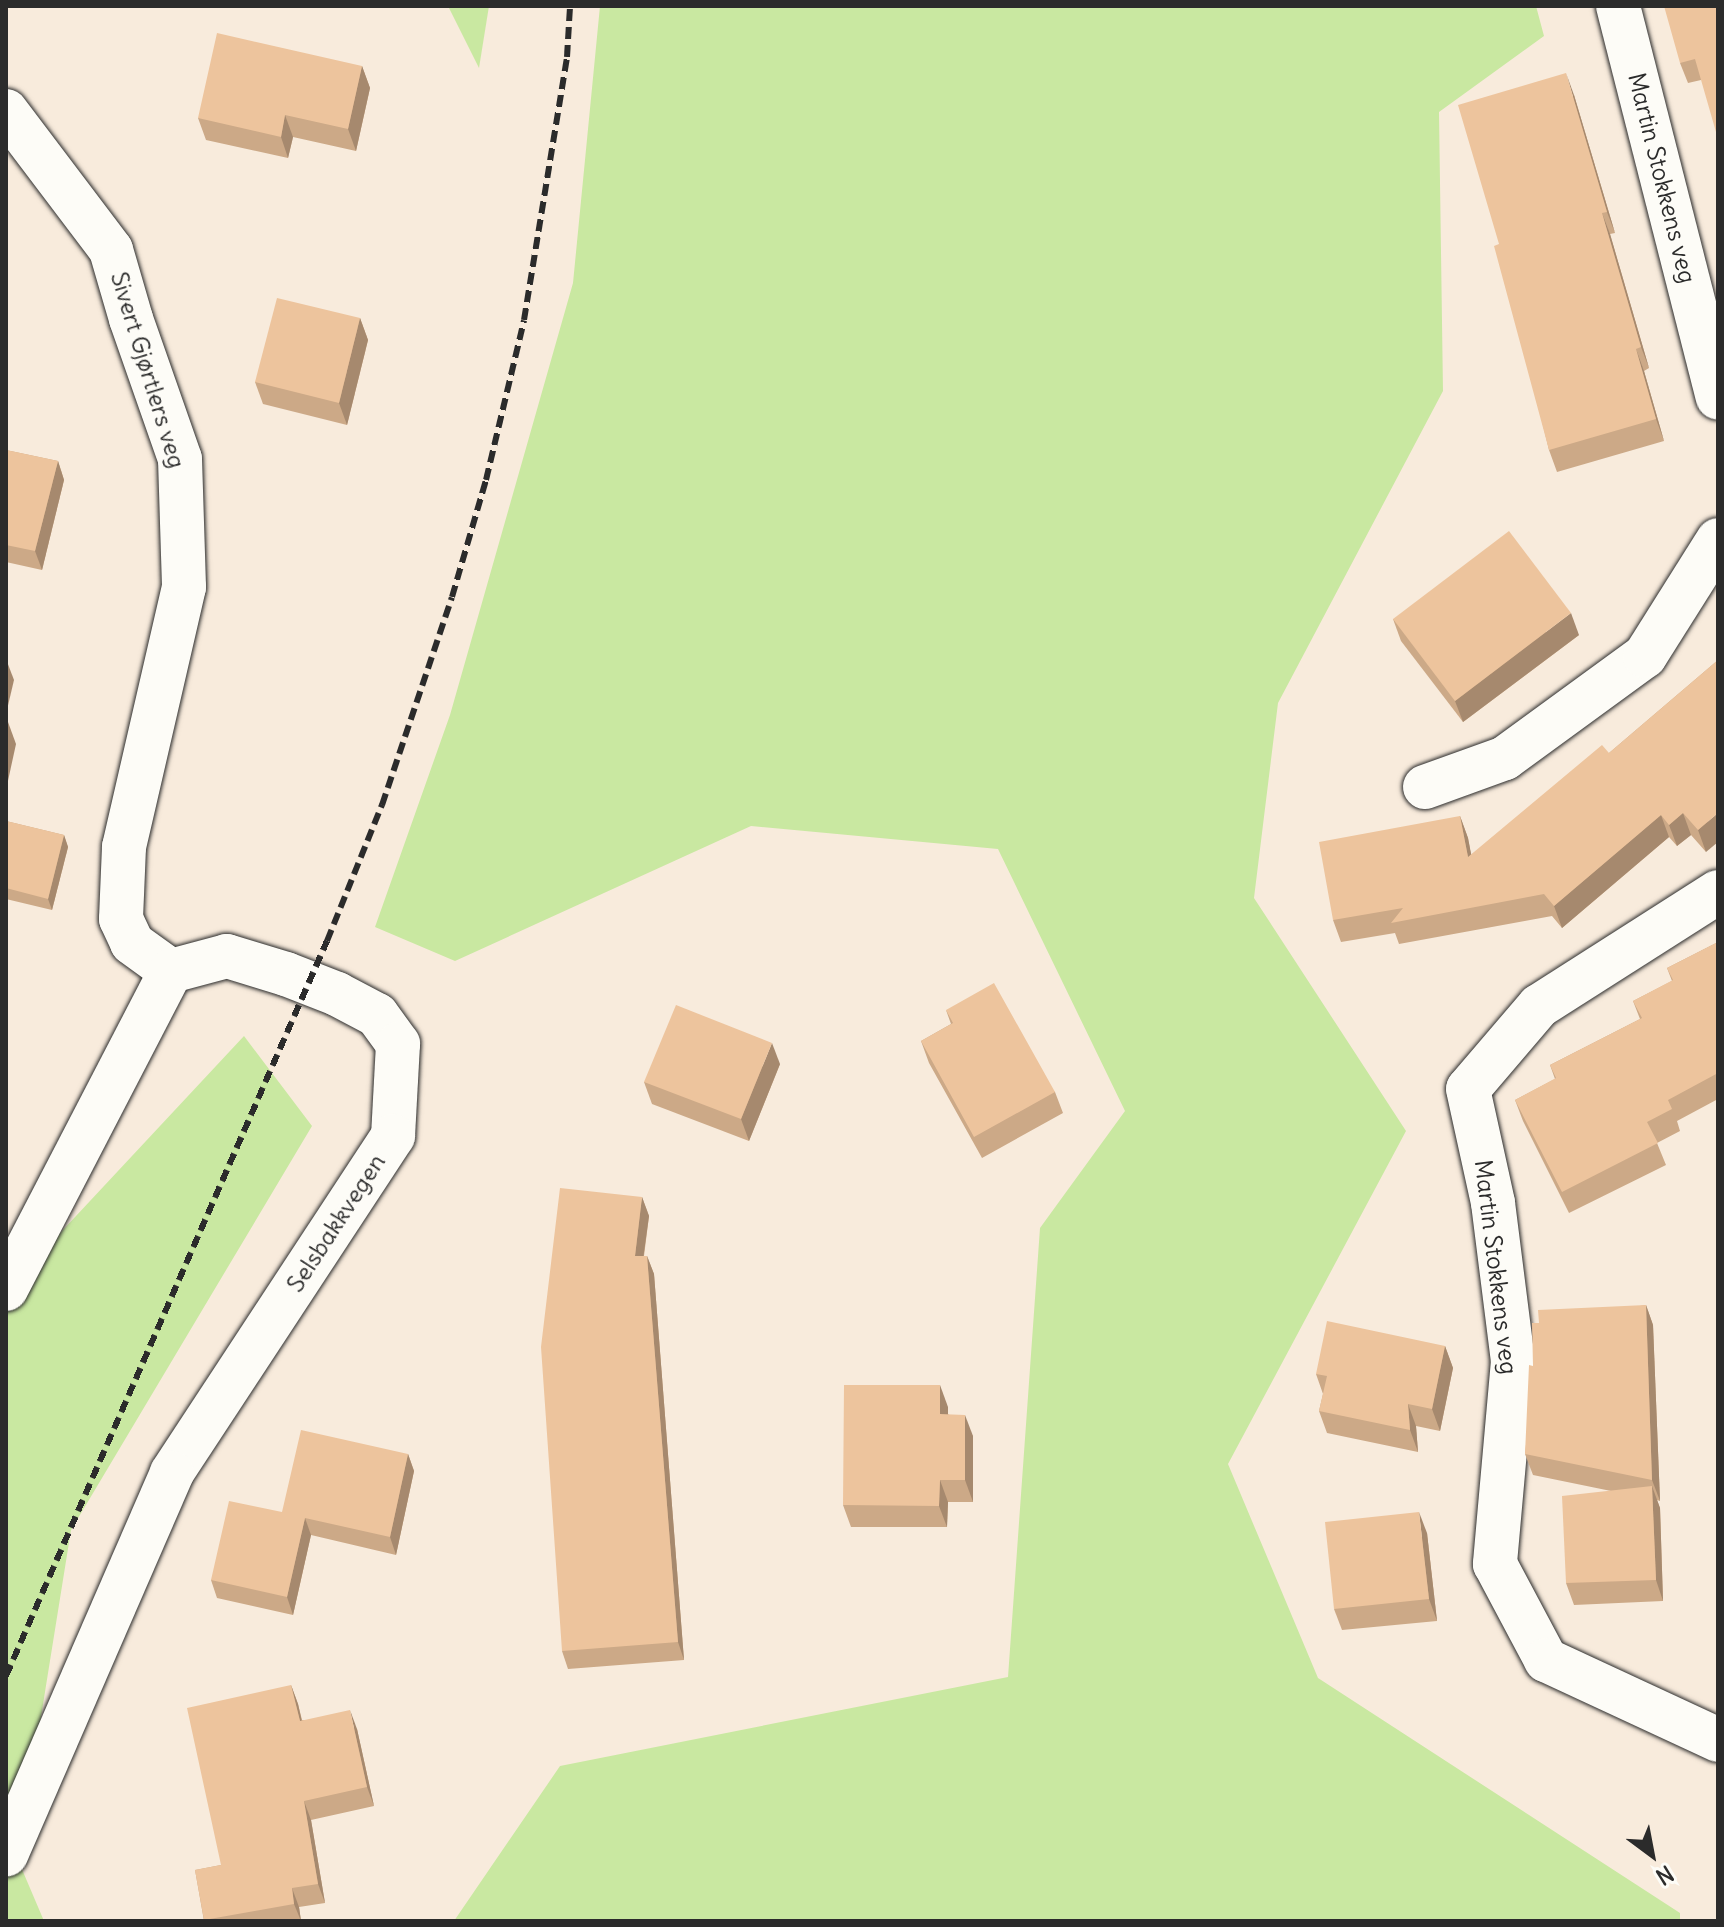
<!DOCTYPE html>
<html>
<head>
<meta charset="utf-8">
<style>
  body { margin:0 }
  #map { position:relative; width:1724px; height:1927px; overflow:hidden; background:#f8ebdc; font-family:Delius,sans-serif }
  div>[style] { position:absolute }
  .green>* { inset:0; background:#c9e8a1 }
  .roads { filter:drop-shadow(0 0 2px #2b2b2b) drop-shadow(0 0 2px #2b2b2b) }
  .street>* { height:44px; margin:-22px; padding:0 22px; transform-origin:22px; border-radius:22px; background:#fdfcf7 }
  .rail>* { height:6px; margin-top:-3px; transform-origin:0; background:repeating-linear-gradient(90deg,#2b2b2b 0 12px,transparent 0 18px) }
  .wall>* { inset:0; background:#cca987 }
  .shaded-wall>* { inset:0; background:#a6896e }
  .building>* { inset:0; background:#edc49d }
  span { translate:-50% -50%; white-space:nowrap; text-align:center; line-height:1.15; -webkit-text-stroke:7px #fdfcf7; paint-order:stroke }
  .street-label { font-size:24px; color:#2b2b2b }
  .frame { position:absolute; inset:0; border:8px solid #2b2b2b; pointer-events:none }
  .north { position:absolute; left:1612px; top:1815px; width:80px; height:80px; -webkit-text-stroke:6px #fdfcf7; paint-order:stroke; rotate:148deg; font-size:22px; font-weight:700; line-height:32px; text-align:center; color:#2b2b2b }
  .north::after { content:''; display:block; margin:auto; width:28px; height:36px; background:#2b2b2b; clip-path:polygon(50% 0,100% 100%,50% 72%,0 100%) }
</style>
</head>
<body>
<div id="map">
  <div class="green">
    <div style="clip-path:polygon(448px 6px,489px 6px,479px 68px)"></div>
    <div style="clip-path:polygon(600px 6px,1536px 6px,1544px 36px,1439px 112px,1443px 391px,1278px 703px,1254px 898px,1406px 1131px,1228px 1464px,1318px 1678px,1680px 1913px,1680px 1921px,454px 1921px,560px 1766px,1008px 1677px,1040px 1228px,1125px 1111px,998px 849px,751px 826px,455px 961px,375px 927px,450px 715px,573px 283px)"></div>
    <div style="clip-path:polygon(244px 1036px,312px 1126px,71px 1530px,18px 1860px,44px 1921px,6px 1921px,6px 1291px)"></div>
  </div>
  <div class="roads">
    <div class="street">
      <div style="left:1618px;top:6px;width:404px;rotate:75.7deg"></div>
      <div style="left:6px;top:111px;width:174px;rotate:52.9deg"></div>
      <div style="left:111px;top:250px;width:72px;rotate:73.8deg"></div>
      <div style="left:131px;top:319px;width:148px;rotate:70.7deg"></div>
      <div style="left:180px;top:459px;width:128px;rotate:88.2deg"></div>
      <div style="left:184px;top:587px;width:267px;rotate:103deg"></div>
      <div style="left:124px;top:847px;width:72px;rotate:92.4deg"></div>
      <div style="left:121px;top:919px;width:26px;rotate:65deg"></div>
      <div style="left:132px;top:943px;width:48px;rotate:35.7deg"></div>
      <div style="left:1425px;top:787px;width:85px;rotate:-19.9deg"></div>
      <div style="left:1505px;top:758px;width:173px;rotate:-36.1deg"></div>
      <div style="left:1645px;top:656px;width:137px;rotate:-57.8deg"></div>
      <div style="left:1718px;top:892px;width:212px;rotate:147.5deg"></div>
      <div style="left:1539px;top:1006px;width:109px;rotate:130.5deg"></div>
      <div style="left:1468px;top:1089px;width:117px;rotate:77.6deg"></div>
      <div style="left:1493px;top:1203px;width:159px;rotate:82.8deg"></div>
      <div style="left:1513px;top:1361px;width:204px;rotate:95.1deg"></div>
      <div style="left:1495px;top:1564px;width:109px;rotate:62deg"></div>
      <div style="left:1546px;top:1660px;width:190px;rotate:24.9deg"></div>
      <div style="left:6px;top:1289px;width:358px;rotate:-62.6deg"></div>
      <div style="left:171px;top:971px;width:58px;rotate:-15deg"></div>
      <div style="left:227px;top:956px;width:62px;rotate:17deg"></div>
      <div style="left:286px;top:974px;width:55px;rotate:21.4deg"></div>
      <div style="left:337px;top:994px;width:45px;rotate:27.7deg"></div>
      <div style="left:377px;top:1015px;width:36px;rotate:54deg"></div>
      <div style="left:398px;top:1044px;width:92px;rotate:93.1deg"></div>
      <div style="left:393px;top:1136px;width:403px;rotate:123.3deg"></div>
      <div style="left:172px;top:1473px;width:416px;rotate:113.5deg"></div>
    </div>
  </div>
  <div class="rail">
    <div style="left:6px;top:1676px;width:802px;rotate:-66.41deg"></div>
    <div style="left:327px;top:941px;width:147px;rotate:-68deg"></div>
    <div style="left:382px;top:805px;width:219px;rotate:-71.4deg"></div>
    <div style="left:452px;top:597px;width:122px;rotate:-73.8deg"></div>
    <div style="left:486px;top:480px;width:164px;rotate:-76.6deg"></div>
    <div style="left:524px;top:320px;width:266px;rotate:-80.7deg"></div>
    <div style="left:567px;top:57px;width:51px;rotate:-86.6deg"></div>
  </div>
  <div class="wall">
    <div style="clip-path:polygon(1718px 6px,1701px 80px,1688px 83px,1680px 63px)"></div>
    <div style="clip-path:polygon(362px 66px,370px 88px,356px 151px,293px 137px,288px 158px,206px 140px,198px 118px)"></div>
    <div style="clip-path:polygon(1574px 95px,1615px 233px,1610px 234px,1649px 368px,1644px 371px,1664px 441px,1557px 472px,1549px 450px,1499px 244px)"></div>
    <div style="clip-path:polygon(360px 318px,368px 340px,347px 425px,263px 404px,255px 382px)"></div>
    <div style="clip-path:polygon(6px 450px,58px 461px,64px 480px,42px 570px,6px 562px)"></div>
    <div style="clip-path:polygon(1393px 619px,1579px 635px,1463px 722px,1401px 641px)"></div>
    <div style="clip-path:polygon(1718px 660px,1706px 852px,1691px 835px,1677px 846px,1669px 837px,1562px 928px,1552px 916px,1399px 944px,1395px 933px,1341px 942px,1333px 920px,1460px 816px,1468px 838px,1471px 855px,1609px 753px)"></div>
    <div style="clip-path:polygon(6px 821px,64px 835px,68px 847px,52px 910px,6px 899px)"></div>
    <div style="clip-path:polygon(1718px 942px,1718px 1099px,1677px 1121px,1680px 1131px,1657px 1143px,1666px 1165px,1569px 1213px,1523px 1121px,1515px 1100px,1555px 1079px,1550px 1065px,1640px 1019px,1633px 1001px,1672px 981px,1667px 968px)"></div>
    <div style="clip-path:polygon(946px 1010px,1055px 1092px,1063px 1113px,982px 1158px,929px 1063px,921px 1041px,951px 1024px)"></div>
    <div style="clip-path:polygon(780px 1064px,749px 1141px,652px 1104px,644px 1082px)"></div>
    <div style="clip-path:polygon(642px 1197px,649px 1216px,644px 1256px,647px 1256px,654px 1274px,684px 1660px,568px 1669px,562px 1651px)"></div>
    <div style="clip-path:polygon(1646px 1305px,1653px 1325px,1660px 1501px,1657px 1500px,1660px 1508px,1663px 1601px,1574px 1605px,1566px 1583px,1611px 1491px,1533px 1475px,1525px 1454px,1539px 1323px)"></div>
    <div style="clip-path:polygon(1445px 1346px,1453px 1368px,1440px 1431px,1416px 1426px,1418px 1452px,1327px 1433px,1319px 1411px,1323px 1394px,1316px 1374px)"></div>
    <div style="clip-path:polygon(948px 1407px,948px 1414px,973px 1436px,973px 1502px,948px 1502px,947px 1527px,851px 1527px,843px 1505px)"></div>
    <div style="clip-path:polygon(408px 1454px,414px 1471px,396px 1555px,311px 1535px,293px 1615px,217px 1598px,211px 1580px,282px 1512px)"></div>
    <div style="clip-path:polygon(1427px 1533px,1437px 1621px,1342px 1630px,1334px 1609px)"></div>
    <div style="clip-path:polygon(291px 1685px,298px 1704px,302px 1720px,357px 1729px,374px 1806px,311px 1820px,325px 1903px,299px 1907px,301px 1921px,204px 1921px,195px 1870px,221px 1865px)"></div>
  </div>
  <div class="shaded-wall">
    <div style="clip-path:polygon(362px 66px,370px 88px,356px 151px,348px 129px)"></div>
    <div style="clip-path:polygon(1566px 73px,1574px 95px,1615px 233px,1607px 212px)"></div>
    <div style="clip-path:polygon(285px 115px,293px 137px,288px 158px,281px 137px)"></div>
    <div style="clip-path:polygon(1602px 213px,1610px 234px,1649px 368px,1641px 347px)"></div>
    <div style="clip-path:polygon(360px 318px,368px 340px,347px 425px,339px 403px)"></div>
    <div style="clip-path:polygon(1636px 349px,1644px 371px,1664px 441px,1656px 419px)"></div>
    <div style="clip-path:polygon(58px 461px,64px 480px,42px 570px,35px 551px)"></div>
    <div style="clip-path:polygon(1571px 613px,1579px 635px,1463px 722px,1455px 701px)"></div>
    <div style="clip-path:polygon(6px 659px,14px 680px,6px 714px)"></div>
    <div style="clip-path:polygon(8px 722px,16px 744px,6px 790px,6px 730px)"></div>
    <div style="clip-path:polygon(1683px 813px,1691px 835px,1677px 846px,1669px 825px)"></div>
    <div style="clip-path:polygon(1718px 813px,1718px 842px,1706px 852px,1698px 830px)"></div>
    <div style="clip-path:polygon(1661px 815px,1669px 837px,1562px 928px,1554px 906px)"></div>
    <div style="clip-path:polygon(1460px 816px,1468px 838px,1476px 879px,1468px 857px)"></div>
    <div style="clip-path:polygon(64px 835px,68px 847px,52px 910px,48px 899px)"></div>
    <div style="clip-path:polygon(772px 1043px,780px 1064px,749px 1141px,741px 1119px)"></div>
    <div style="clip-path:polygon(642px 1197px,649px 1216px,641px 1274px,635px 1256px)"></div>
    <div style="clip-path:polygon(647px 1256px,654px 1274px,684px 1660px,678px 1642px)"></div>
    <div style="clip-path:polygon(1646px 1305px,1653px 1325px,1660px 1501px,1652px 1480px)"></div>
    <div style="clip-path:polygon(1445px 1346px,1453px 1368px,1440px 1431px,1432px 1409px)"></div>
    <div style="clip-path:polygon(940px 1385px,948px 1407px,948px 1436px,940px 1414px)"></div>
    <div style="clip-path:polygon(1408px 1404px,1416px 1426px,1418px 1452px,1410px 1430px)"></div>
    <div style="clip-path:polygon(965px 1415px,973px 1436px,973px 1502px,965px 1480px)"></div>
    <div style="clip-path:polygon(408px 1454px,414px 1471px,396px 1555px,390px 1537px)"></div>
    <div style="clip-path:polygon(940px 1480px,948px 1502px,947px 1527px,939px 1506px)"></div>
    <div style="clip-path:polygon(1652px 1486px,1660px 1508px,1663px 1601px,1656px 1580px)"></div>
    <div style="clip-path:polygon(1419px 1512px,1427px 1533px,1437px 1621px,1429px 1599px)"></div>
    <div style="clip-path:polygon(305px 1518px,311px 1535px,293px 1615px,287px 1597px)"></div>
    <div style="clip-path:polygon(291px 1685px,298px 1704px,306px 1740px,300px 1721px)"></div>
    <div style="clip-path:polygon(350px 1710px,357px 1729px,374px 1806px,367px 1787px)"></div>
    <div style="clip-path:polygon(304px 1801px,311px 1820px,325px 1903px,318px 1884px)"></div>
    <div style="clip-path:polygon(292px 1888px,299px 1907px,301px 1921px,294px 1904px)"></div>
  </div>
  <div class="building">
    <div style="clip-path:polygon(1664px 6px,1718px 6px,1718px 139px,1695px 59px,1680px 63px)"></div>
    <div style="clip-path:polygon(217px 33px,362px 66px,348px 129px,285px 115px,281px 137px,198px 118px)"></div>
    <div style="clip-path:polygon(1566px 73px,1607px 212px,1602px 213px,1641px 347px,1636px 349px,1656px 419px,1549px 450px,1494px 246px,1499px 244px,1458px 105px)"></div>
    <div style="clip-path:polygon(277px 298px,360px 318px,339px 403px,255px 382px)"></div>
    <div style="clip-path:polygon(6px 450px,58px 461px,35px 551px,6px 545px)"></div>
    <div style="clip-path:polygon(1509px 531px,1571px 613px,1455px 701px,1393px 619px)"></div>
    <div style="clip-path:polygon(1718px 660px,1718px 813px,1698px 830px,1683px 813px,1669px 825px,1661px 815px,1554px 906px,1544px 894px,1391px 923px,1403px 908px,1333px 920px,1319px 842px,1460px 816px,1468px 857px,1602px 745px,1609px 753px)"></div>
    <div style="clip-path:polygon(6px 821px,64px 835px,48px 899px,6px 888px)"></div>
    <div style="clip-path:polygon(1718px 942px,1718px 1073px,1668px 1100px,1672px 1109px,1647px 1122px,1658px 1143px,1562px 1192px,1515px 1100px,1556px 1078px,1550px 1065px,1642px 1018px,1633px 1001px,1673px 980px,1667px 968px)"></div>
    <div style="clip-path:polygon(994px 983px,1055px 1092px,974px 1137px,921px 1041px,953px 1023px,946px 1010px)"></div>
    <div style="clip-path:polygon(676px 1005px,772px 1043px,741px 1119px,644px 1082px)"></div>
    <div style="clip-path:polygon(560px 1188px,642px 1197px,635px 1256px,647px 1256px,678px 1642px,562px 1651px,541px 1347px)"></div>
    <div style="clip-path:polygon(1646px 1305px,1652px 1480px,1525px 1454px,1529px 1365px,1533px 1366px,1532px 1323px,1539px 1323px,1538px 1310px)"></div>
    <div style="clip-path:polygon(1327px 1321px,1445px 1346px,1432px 1409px,1408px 1404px,1410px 1430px,1319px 1411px,1327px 1376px,1316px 1374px)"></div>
    <div style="clip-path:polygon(844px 1385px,940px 1385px,940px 1414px,965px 1415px,965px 1480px,940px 1480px,939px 1506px,843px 1505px)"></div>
    <div style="clip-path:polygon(301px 1430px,408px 1454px,390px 1537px,305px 1518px,287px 1597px,211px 1580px,229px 1501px,282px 1512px)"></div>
    <div style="clip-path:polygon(1652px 1486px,1656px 1580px,1566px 1583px,1562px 1496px)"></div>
    <div style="clip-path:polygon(1419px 1512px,1429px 1599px,1334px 1609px,1325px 1522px)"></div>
    <div style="clip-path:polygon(291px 1685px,300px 1721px,350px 1710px,367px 1787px,304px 1801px,318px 1884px,292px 1888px,294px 1904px,204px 1920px,195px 1870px,221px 1865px,187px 1708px)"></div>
  </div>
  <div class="street-label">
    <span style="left:1662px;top:178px;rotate:76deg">Martin Stokkens veg</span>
    <span style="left:148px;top:370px;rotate:73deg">Sivert Gjørtlers veg</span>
    <span style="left:336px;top:1223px;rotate:-57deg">Selsbakkvegen</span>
    <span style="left:1496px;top:1267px;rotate:83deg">Martin Stokkens veg</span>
  </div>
  <div class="frame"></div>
  <div class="north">N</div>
</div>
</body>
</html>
